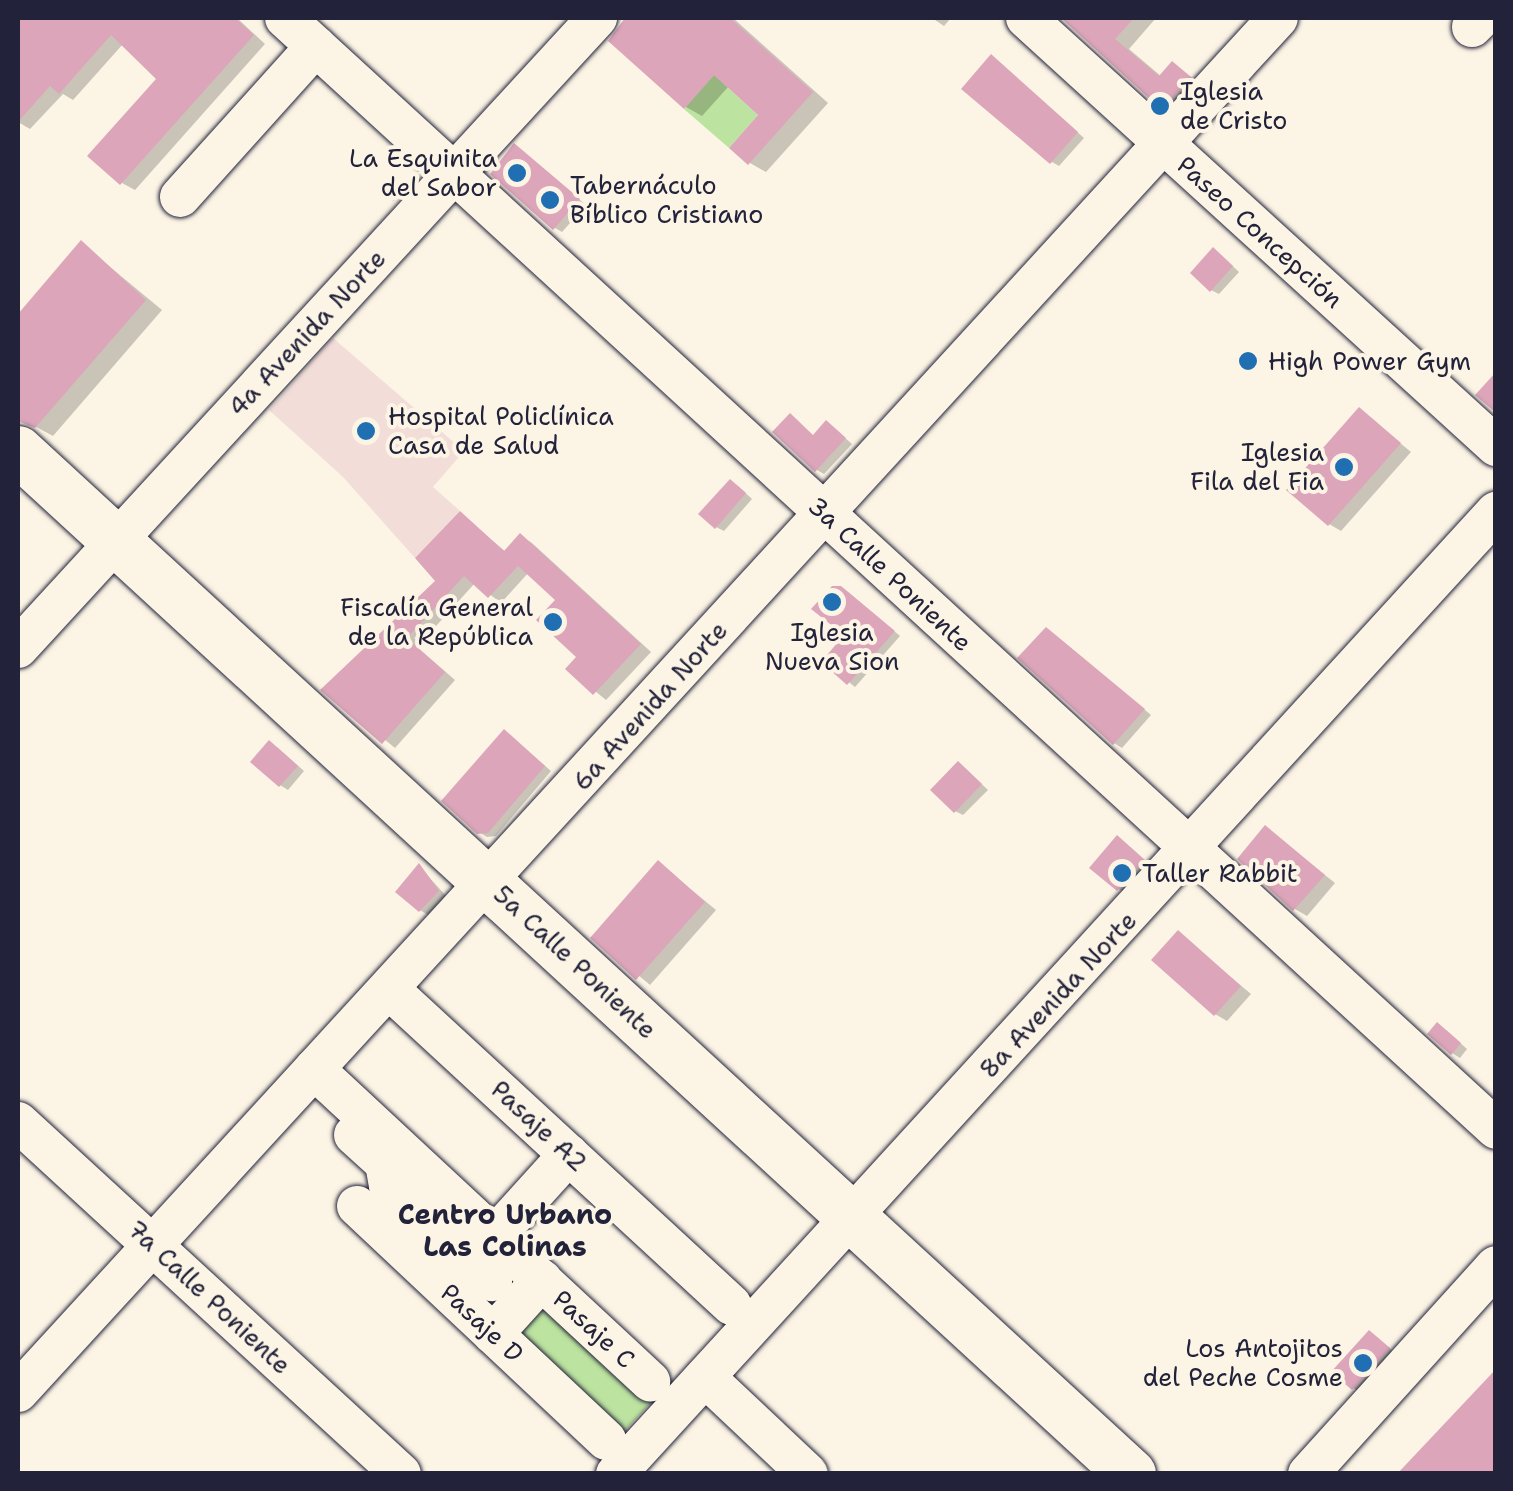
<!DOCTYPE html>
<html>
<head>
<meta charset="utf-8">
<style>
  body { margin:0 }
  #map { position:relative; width:1513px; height:1491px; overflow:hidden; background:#fcf5e5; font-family:"Shantell Sans",sans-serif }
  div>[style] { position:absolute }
  .built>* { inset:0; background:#f2ddd8 }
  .green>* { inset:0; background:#bce39f }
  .shadow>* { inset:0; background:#0003 }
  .building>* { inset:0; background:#dca5b9 }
  .roads { filter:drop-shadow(0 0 2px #22223b) drop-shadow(0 0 2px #22223b) }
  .minor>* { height:40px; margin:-20px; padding:0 20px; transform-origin:20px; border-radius:20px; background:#fcf5e5 }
  .major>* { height:50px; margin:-25px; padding:0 25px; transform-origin:25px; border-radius:25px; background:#fcf5e5 }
  .dots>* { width:28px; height:28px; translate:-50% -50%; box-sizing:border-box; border:5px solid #fcf5e5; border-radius:50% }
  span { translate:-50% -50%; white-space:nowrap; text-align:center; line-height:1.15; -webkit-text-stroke:8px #fcf5e5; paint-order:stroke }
  .poi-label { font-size:25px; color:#22223b }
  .left { translate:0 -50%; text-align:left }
  .right { translate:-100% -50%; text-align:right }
  .street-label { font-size:25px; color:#22223b }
  .neighbourhood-label { font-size:28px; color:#22223b; font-weight:700 }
  .frame { position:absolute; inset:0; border:20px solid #22223b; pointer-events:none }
</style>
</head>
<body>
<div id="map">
  <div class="built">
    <div style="clip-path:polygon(333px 338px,464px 451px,433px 487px,460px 511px,415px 558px,343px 477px,269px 410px)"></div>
  </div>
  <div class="green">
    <div style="clip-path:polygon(714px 75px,758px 115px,729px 148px,684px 109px)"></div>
    <div style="clip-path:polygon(546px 1290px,658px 1395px,616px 1440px,504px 1335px)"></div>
  </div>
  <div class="shadow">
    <div style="clip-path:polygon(18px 18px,237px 18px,265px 44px,135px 190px,122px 183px,159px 78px,123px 44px,73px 100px,63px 94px,30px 129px,18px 122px)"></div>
    <div style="clip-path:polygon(631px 18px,733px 18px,828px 103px,766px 172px,750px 163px,762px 115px,729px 86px,702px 116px,686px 107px,612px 41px)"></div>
    <div style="clip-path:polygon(932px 18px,951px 18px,944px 26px)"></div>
    <div style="clip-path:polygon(1064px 18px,1156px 18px,1129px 49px,1162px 77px,1173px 64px,1205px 87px,1178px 116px)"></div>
    <div style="clip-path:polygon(999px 62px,1084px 138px,1059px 166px,1052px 162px)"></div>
    <div style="clip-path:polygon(522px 151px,586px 205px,562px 232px,555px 228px)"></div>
    <div style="clip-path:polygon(415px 172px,420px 180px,392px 202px)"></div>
    <div style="clip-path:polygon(81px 243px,162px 310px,53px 436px,18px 417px,18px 318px)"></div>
    <div style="clip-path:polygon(1221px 255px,1239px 272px,1219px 294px,1211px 290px)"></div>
    <div style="clip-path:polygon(1360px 410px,1411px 452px,1341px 531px,1329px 524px)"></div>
    <div style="clip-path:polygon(834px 428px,852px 444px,824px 474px,817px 470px,815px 437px)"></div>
    <div style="clip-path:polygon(738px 486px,752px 499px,724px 531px,716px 527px)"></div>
    <div style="clip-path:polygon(461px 515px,506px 552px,521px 536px,532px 543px,651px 652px,606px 700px,568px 669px,580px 656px,559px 600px,529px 572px,501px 603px,475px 583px,417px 647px,455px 680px,395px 748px,324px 690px,439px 581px)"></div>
    <div style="clip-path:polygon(848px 592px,900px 636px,855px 687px,824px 662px,848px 635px)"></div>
    <div style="clip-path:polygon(1054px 634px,1151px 715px,1122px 748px,1114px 743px)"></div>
    <div style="clip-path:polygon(512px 737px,551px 771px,496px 836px,487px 837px,479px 832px)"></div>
    <div style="clip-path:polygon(277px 747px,304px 771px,288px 790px,280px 785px)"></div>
    <div style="clip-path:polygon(966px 769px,988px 790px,963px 815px,955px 811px)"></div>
    <div style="clip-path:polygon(1266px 828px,1335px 883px,1307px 916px,1295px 909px)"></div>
    <div style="clip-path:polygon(1125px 843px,1151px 866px,1126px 893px,1118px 889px)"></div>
    <div style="clip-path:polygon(659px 863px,716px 910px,650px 985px,594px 938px)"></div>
    <div style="clip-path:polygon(420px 867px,446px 896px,428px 915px,420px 910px)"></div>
    <div style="clip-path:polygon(1178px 933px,1251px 994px,1227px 1021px,1215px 1014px)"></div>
    <div style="clip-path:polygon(1446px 1030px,1467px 1049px,1460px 1058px,1452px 1053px)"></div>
    <div style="clip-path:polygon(1377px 1337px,1396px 1354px,1361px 1393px,1353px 1388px)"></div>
  </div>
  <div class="building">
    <div style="clip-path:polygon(18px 18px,235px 18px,254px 35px,120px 185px,87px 156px,156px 79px,111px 35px,59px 94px,50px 86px,18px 122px)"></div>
    <div style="clip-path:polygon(625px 18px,730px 18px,813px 92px,748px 165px,729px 148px,758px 115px,714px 75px,684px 109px,608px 41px)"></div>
    <div style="clip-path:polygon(1061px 18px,1134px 18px,1115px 39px,1159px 76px,1172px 61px,1191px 77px,1162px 110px)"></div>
    <div style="clip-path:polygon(991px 54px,1078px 132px,1050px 164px,961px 89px)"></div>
    <div style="clip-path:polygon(514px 143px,580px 199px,553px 230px,490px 174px)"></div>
    <div style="clip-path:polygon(81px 240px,146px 300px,35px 428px,18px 421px,18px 314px)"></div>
    <div style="clip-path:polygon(1213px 247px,1233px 266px,1210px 292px,1190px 273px)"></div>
    <div style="clip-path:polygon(1496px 372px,1496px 413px,1475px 395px)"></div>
    <div style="clip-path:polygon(1359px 407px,1401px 443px,1328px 526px,1286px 490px)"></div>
    <div style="clip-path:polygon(790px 413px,813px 435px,826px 420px,846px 438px,815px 472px,772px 432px)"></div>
    <div style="clip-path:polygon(730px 479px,746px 493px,715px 529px,698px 514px)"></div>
    <div style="clip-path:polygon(460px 511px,504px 551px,520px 533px,641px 644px,593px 695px,565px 669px,576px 657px,536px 620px,555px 600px,518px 566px,488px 598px,464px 576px,407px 638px,445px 672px,382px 744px,320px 690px,435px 581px,415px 558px)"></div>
    <div style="clip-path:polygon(832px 586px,841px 586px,895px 631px,847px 685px,821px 662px,844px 635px,811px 609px)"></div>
    <div style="clip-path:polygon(1046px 627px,1145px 709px,1113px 745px,1017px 658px)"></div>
    <div style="clip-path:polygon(504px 729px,545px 766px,488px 833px,477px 834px,441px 801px)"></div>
    <div style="clip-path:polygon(269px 740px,298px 766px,279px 787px,250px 762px)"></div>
    <div style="clip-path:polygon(958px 761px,982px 784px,954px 813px,930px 790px)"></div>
    <div style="clip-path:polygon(1265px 825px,1325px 875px,1293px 911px,1237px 859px)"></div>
    <div style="clip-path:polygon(1117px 835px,1145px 860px,1117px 891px,1089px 868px)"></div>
    <div style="clip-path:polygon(658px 860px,705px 902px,636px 980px,590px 938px)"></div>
    <div style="clip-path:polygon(419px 863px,439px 891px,419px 912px,395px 892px)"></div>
    <div style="clip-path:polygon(1178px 930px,1241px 986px,1214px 1016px,1151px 960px)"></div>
    <div style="clip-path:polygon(1437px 1022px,1461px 1043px,1451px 1055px,1427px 1034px)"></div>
    <div style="clip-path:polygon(1369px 1330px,1390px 1348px,1352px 1390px,1331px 1372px)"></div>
    <div style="clip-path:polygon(1496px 1369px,1496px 1474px,1397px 1474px)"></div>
  </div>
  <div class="roads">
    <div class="minor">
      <div style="left:285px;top:18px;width:1643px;rotate:42.53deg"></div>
      <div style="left:1026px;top:18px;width:636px;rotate:42.32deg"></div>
      <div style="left:1472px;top:27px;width:13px;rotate:-45deg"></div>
      <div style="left:180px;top:197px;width:203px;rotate:-48deg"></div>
      <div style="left:18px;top:648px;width:856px;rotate:-47.42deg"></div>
      <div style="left:389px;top:989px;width:466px;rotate:42.7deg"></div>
      <div style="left:314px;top:1069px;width:459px;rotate:42.9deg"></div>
      <div style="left:18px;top:1122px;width:520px;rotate:42.58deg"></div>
      <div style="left:354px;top:1135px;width:42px;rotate:42.1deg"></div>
      <div style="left:385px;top:1163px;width:22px;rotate:80deg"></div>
      <div style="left:389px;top:1185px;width:141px;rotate:43deg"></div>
      <div style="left:357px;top:1206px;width:342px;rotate:43.2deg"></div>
      <div style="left:495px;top:1236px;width:110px;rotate:-47.9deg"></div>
      <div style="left:493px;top:1334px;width:73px;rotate:-47.8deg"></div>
      <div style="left:705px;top:1377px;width:141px;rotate:43.3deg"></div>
      <div style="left:18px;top:1392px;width:1864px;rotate:-47.48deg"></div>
      <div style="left:616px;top:1474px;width:1304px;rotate:-47.55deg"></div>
      <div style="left:1308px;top:1474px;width:280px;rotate:-47.9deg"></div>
    </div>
    <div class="major">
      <div style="left:18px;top:451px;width:1512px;rotate:42.59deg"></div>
    </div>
  </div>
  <div class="dots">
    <div style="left:1160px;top:106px;background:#1f6fb2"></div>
    <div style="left:517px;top:173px;background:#1f6fb2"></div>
    <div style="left:550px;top:200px;background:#1f6fb2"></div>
    <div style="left:1248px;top:361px;background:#1f6fb2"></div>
    <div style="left:366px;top:431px;background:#1f6fb2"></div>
    <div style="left:1344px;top:467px;background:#1f6fb2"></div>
    <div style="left:832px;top:602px;background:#1f6fb2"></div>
    <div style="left:553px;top:622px;background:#1f6fb2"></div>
    <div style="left:1122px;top:873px;background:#1f6fb2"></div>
    <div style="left:1363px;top:1363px;background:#1f6fb2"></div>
  </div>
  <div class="poi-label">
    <span class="left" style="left:1180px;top:106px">Iglesia<br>de Cristo</span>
    <span class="right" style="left:497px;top:173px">La Esquinita<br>del Sabor</span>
    <span class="left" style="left:570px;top:200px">Tabernáculo<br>Bíblico Cristiano</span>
    <span class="left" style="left:1268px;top:361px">High Power Gym</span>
    <span class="left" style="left:388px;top:431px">Hospital Policlínica<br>Casa de Salud</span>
    <span class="right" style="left:1324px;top:467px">Iglesia<br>Fila del Fia</span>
    <span class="right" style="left:533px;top:622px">Fiscalía General<br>de la República</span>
    <span style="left:832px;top:647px">Iglesia<br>Nueva Sion</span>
    <span class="left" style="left:1142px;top:873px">Taller Rabbit</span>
    <span class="right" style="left:1343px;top:1363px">Los Antojitos<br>del Peche Cosme</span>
  </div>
  <div class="street-label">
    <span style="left:1260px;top:232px;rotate:42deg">Paseo Concepción</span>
    <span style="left:307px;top:333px;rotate:-47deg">4a Avenida Norte</span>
    <span style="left:890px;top:574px;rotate:43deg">3a Calle Poniente</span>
    <span style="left:650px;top:706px;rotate:-48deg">6a Avenida Norte</span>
    <span style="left:575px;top:962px;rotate:43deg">5a Calle Poniente</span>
    <span style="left:1058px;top:995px;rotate:-47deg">8a Avenida Norte</span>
    <span style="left:539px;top:1126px;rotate:43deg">Pasaje A2</span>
    <span style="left:209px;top:1297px;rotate:43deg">7a Calle Poniente</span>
    <span style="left:482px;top:1323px;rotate:43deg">Pasaje D</span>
    <span style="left:594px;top:1329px;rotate:43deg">Pasaje C</span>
  </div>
  <div class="neighbourhood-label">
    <span style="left:505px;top:1230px">Centro Urbano<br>Las Colinas</span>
  </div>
  <div class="frame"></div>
</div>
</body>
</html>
